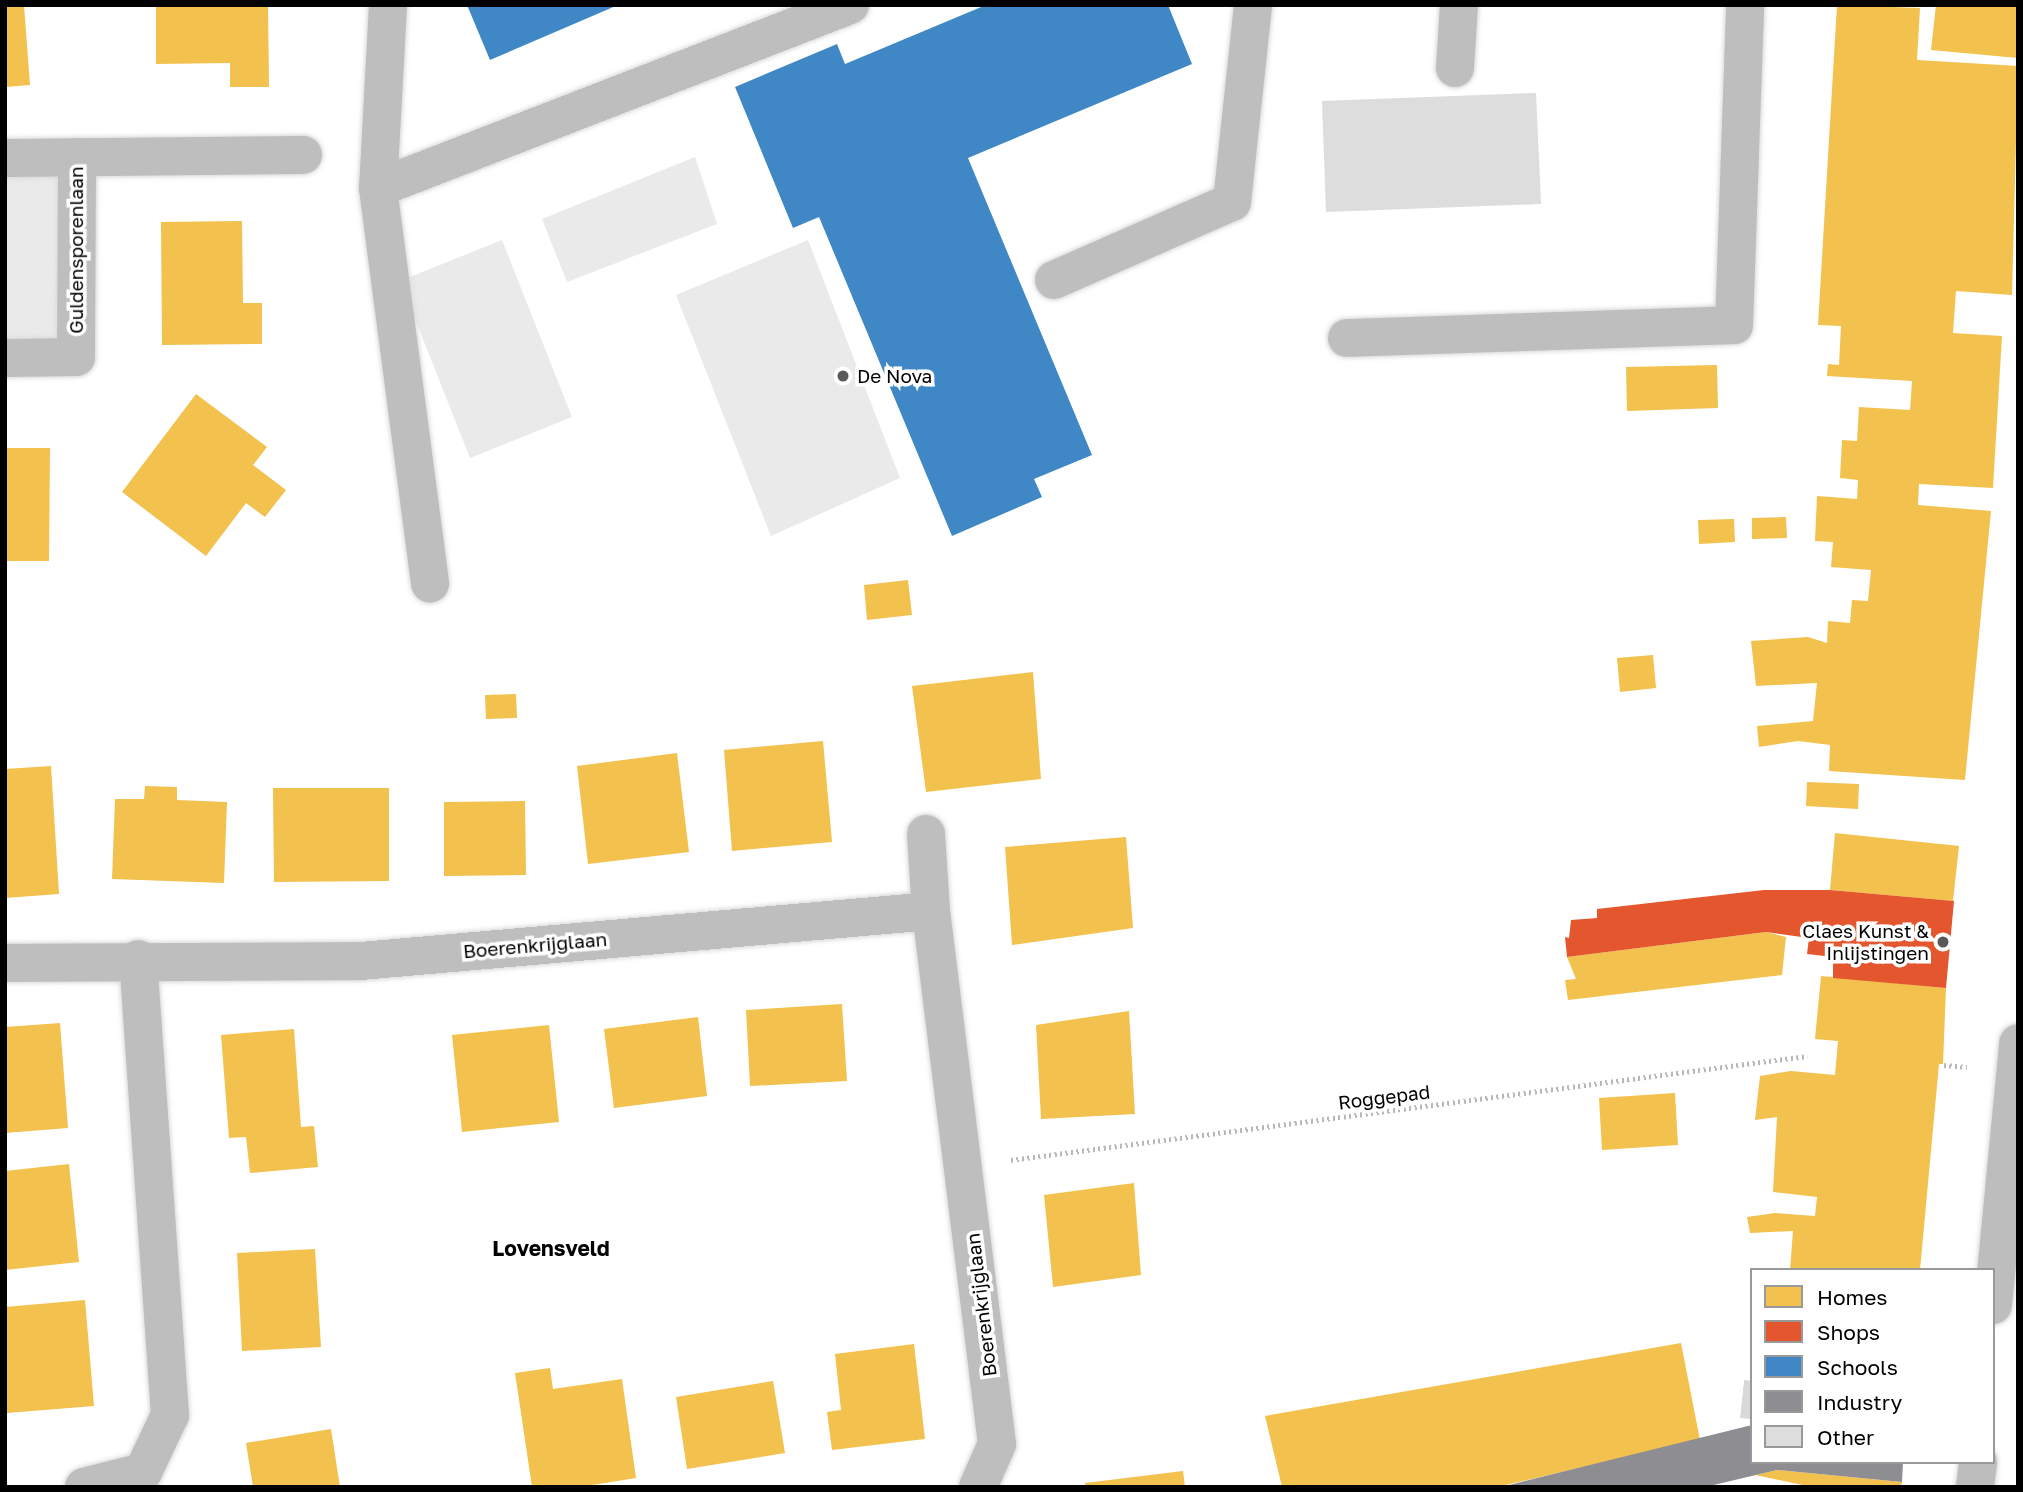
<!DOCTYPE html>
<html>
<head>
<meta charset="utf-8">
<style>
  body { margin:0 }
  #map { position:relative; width:2023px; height:1492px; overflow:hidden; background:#fff; font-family:"Golos Text",sans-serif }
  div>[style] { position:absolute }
  .green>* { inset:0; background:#eaeaea }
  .homes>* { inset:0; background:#f2c14e }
  .shops>* { inset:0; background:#e4572e }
  .schools>* { inset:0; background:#3f88c5 }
  .industry>* { inset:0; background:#8d8d92 }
  .building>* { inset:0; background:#ddd }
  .minor-tunnel>* { height:38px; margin-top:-19px; transform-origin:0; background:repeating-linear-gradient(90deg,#d9d9d9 0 38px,transparent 0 57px) }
  .path>* { height:4.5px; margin-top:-2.25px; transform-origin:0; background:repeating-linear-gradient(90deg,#b8b8b8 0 2px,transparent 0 5.5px) }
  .roads { filter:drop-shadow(0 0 2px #dbdbdb) drop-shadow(0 0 2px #dbdbdb) }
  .minor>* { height:38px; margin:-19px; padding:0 19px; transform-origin:19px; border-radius:19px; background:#bebebe }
  .major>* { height:38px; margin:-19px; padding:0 19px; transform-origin:19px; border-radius:19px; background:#bdbdbd }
  .dots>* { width:19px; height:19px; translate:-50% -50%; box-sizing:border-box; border:4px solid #fff; border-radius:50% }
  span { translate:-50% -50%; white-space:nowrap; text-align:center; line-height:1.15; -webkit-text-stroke:7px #fff; paint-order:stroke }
  .street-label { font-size:19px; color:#000 }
  .poi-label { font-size:19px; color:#000 }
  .left { translate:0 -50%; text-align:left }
  .right { translate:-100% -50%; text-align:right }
  .neighbourhood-label { font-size:21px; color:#000; font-weight:700 }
  .frame { position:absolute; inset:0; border:7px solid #000; pointer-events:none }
  .legend { position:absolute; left:1750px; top:1268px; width:245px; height:196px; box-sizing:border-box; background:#fff; border:2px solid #999; margin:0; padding:9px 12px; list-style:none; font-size:21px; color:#000 }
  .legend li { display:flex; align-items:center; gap:14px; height:35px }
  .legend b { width:35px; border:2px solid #999 }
</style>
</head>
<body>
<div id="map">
  <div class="green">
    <div style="clip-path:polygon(77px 157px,76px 357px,5px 358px,5px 158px)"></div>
    <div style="clip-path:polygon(695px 157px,717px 224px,567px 282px,542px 219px)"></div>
    <div style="clip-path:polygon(502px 240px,572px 417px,470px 458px,400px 281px)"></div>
    <div style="clip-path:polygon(808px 240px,900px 478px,771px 536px,676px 295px)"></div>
  </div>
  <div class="homes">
    <div style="clip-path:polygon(5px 5px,24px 5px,30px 85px,5px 87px)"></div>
    <div style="clip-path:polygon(156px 5px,268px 5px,269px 87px,230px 87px,230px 63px,156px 64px)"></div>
    <div style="clip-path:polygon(1837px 5px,1920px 8px,1917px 60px,2018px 66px,2012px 295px,1956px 291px,1953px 333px,2002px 336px,1993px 488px,1919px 484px,1918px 505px,1991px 511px,1965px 780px,1829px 771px,1830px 745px,1798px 741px,1759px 747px,1757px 726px,1813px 721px,1817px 683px,1756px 686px,1751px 641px,1808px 637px,1827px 643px,1828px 621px,1850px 623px,1852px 600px,1868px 601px,1871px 570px,1831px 567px,1833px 542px,1815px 541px,1817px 496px,1857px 499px,1858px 480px,1840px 478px,1842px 440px,1857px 441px,1859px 407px,1910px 410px,1912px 381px,1827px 376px,1828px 364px,1839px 365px,1841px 326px,1818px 325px)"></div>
    <div style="clip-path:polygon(1936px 5px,2018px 5px,2018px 58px,1931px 50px)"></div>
    <div style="clip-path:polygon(242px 221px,243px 303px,262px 303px,262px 344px,162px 345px,161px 222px)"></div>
    <div style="clip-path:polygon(1717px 365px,1718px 408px,1627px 411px,1626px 367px)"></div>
    <div style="clip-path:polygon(196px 394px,267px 447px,253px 465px,286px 490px,265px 517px,246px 503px,206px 556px,122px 492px)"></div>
    <div style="clip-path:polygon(5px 448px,50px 448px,49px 561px,5px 561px)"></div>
    <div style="clip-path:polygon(1786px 517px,1787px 538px,1752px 539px,1752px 518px)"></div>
    <div style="clip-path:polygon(1734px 519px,1735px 542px,1699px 544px,1698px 520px)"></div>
    <div style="clip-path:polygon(908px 580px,912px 615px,867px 620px,864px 585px)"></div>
    <div style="clip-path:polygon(1653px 655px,1656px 688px,1620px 692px,1617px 658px)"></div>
    <div style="clip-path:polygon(1033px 672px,1041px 779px,926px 792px,912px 686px)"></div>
    <div style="clip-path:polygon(516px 694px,517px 718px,486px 719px,485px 695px)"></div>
    <div style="clip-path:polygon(823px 741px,832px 842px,732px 851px,724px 750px)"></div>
    <div style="clip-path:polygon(677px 753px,689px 852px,588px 864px,577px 766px)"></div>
    <div style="clip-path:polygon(51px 766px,59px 894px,5px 898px,5px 769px)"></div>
    <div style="clip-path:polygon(1807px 782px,1859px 784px,1858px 809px,1806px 806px)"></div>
    <div style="clip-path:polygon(145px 786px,177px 787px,177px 800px,227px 802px,224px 883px,112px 879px,115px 799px,144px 799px)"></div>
    <div style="clip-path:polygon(273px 788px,389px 788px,389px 881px,274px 882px)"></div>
    <div style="clip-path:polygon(525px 801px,526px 875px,444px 876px,444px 802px)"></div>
    <div style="clip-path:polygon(1835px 833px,1959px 846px,1953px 901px,1830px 890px)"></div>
    <div style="clip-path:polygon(1126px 837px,1133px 928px,1012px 945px,1005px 847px)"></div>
    <div style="clip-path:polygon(1766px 932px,1786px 937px,1782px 975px,1568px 1000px,1565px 980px,1576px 979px,1567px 957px)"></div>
    <div style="clip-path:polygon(1821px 976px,1946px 988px,1943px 1064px,1939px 1064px,1920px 1270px,1790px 1270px,1793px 1231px,1750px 1233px,1747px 1217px,1775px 1213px,1815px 1216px,1817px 1197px,1773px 1192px,1777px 1117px,1755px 1120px,1760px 1076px,1791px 1071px,1835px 1075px,1838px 1041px,1815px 1039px)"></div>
    <div style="clip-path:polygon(842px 1004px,847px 1081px,750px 1086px,746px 1010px)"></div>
    <div style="clip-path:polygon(1129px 1011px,1135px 1114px,1041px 1119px,1036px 1025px)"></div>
    <div style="clip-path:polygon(698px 1017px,707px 1096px,614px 1108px,604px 1029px)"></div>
    <div style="clip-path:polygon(60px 1023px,68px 1128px,5px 1133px,5px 1027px)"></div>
    <div style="clip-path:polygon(549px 1025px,559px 1122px,462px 1132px,452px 1035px)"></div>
    <div style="clip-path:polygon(294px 1029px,301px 1127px,314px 1126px,318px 1167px,250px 1173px,246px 1137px,229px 1138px,221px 1035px)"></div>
    <div style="clip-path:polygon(1675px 1093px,1678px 1145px,1602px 1150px,1599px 1098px)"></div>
    <div style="clip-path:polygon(69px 1164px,79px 1262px,5px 1270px,5px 1171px)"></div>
    <div style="clip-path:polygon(1134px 1183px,1141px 1275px,1053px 1287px,1044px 1195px)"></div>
    <div style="clip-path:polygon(315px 1249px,321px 1347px,242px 1351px,237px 1253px)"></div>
    <div style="clip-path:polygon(85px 1300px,94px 1406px,7px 1413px,5px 1307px)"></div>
    <div style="clip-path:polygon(1681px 1343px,1700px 1440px,1497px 1487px,1282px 1487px,1265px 1416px)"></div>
    <div style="clip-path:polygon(914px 1344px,925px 1439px,832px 1450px,827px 1412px,841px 1410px,835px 1354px)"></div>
    <div style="clip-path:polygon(550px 1368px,553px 1389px,622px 1379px,636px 1478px,580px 1487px,532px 1487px,515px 1373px)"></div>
    <div style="clip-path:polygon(773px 1381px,785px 1453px,687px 1469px,676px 1397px)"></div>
    <div style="clip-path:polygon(331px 1429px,340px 1487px,253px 1487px,246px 1443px)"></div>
    <div style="clip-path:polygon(1777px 1470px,1902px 1482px,1901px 1487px,1812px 1487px,1755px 1475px)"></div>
    <div style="clip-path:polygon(1183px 1471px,1185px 1487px,1085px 1487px,1085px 1483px)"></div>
  </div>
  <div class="shops">
    <div style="clip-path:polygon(1764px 890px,1830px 890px,1954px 901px,1946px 988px,1833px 978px,1833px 957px,1807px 954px,1809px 938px,1766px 932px,1567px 957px,1565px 937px,1569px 938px,1571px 920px,1597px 918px,1597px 909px)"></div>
  </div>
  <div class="schools">
    <div style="clip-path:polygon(467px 5px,618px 5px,490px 60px)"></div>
    <div style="clip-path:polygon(986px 5px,1168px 5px,1192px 64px,968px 158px,1092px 455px,1034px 479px,1042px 497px,952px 536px,819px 217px,793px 228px,735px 87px,837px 44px,845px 64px)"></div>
  </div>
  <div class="industry">
    <div style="clip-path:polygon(1752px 1425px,1752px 1462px,1903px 1462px,1902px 1482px,1777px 1470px,1705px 1487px,1501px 1487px)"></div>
  </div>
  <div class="building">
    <div style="clip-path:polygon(1536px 93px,1541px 204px,1326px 212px,1322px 101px)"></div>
  </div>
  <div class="minor-tunnel">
    <div style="left:1742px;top:1399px;width:10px;rotate:6deg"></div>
  </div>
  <div class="path">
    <div style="left:1944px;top:1065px;width:23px;rotate:5deg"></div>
    <div style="left:1011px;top:1160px;width:803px;rotate:-7.44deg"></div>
  </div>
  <div class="roads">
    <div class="minor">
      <div style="left:388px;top:5px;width:183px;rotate:93.1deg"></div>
      <div style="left:378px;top:188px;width:399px;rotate:82.5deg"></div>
      <div style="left:1455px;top:68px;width:63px;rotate:-86.4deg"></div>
      <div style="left:5px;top:158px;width:298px;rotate:-0.6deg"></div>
      <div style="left:378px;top:188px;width:506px;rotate:-21.19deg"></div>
      <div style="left:1054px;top:280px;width:194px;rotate:-23.7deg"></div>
      <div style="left:1232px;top:202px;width:198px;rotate:-83.9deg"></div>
      <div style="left:1347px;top:338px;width:387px;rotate:-1.9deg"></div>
      <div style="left:1734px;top:325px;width:320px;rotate:-88deg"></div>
      <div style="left:5px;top:358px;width:71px;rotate:-0.8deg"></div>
      <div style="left:76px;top:357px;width:200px;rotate:-89.7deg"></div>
      <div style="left:926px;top:834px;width:77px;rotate:86.3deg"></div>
      <div style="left:5px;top:963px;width:356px;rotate:-0.3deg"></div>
      <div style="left:361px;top:961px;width:572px;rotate:-5.01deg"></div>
      <div style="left:931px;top:911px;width:537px;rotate:82.94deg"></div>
      <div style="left:997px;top:1444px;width:47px;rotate:113.8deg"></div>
      <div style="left:84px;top:1487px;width:61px;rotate:-14.3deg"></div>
      <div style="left:143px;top:1472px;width:63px;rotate:-64.7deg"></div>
      <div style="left:170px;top:1415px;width:457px;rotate:-94deg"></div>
    </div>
    <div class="major">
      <div style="left:1993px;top:1305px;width:263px;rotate:-84.5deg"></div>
      <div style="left:1975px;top:1487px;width:25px;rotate:-83deg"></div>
    </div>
  </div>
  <div class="dots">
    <div style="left:843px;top:376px;background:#595959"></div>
    <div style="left:1943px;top:942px;background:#595959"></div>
  </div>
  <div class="street-label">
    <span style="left:76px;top:250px;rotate:-90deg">Guldensporenlaan</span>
    <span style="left:535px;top:945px;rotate:-5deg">Boerenkrijglaan</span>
    <span style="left:1384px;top:1097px;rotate:-7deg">Roggepad</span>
    <span style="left:981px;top:1305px;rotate:-97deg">Boerenkrijglaan</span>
  </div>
  <div class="poi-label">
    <span class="left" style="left:857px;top:376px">De Nova</span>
    <span class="right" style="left:1929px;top:942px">Claes Kunst &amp;<br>Inlijstingen</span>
  </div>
  <div class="neighbourhood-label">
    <span style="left:551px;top:1248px">Lovensveld</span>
  </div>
  <div class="frame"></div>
  <ul class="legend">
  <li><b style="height:19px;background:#f2c14e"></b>Homes</li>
  <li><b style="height:19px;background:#e4572e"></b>Shops</li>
  <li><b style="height:19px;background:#3f88c5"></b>Schools</li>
  <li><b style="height:19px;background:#8d8d92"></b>Industry</li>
  <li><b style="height:19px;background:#ddd"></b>Other</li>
  </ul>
</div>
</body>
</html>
